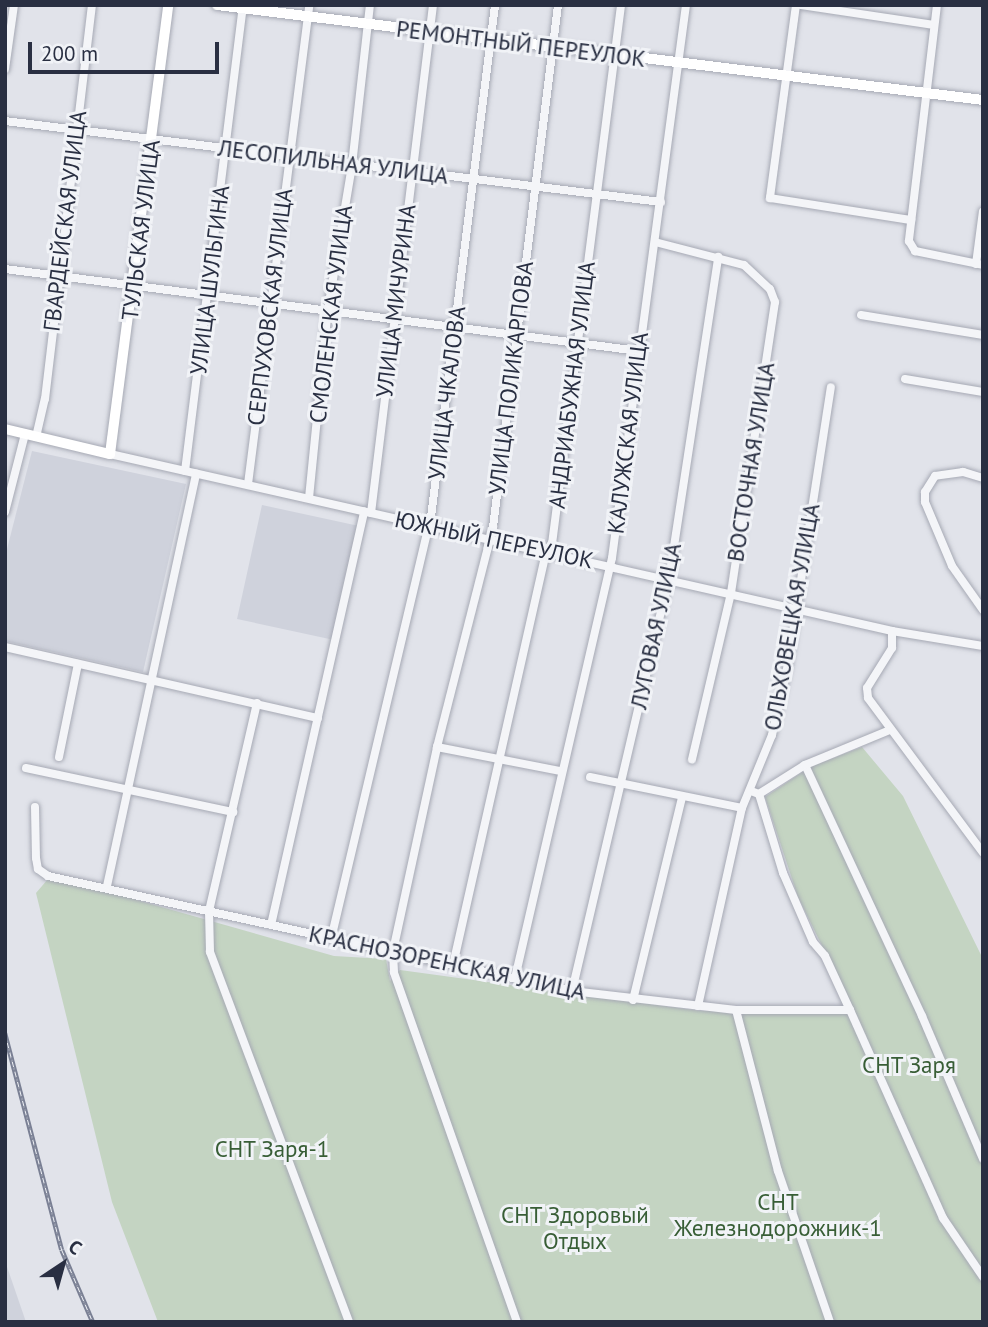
<!DOCTYPE html>
<html>
<head>
<meta charset="utf-8">
<style>
  body { margin:0 }
  #map { position:relative; width:988px; height:1327px; overflow:hidden; background:#e1e3ea; font-family:"PT Sans",sans-serif }
  div>[style] { position:absolute }
  .built>* { inset:0; background:#cfd2dc }
  .green>* { inset:0; background:#c4d4c2 }
  .roads { filter:drop-shadow(0 0 2px #a6a9b4) drop-shadow(0 0 2px #a6a9b4) }
  .minor>* { height:8px; margin:-4px; padding:0 4px; transform-origin:4px; border-radius:4px; background:#f4f5f8 }
  .secondary>* { height:10px; margin:-5px; padding:0 5px; transform-origin:5px; border-radius:5px; background:#fff }
  .rail>* { height:4.5px; margin-top:-2.25px; transform-origin:0; background:repeating-linear-gradient(90deg,#f1f3f7 0 5px,#7a8094 0 10px); box-sizing:border-box; border-block:2px solid #7a8094 }
  span { translate:-50% -50%; white-space:nowrap; text-align:center; line-height:1.15; -webkit-text-stroke:6px #f1f3f7; paint-order:stroke }
  .street-label { font-size:23px; color:#292f42 }
  .park-label { font-size:23px; color:#385e36 }
  .frame { position:absolute; inset:0; border:7px solid #292f42; pointer-events:none }
  .north { position:absolute; left:28px; top:1229px; width:70px; height:70px; -webkit-text-stroke:5px #f1f3f7; paint-order:stroke; rotate:36deg; font-size:19px; font-weight:700; line-height:28px; text-align:center; color:#292f42 }
  .north::after { content:''; display:block; margin:auto; width:24px; height:32px; background:#292f42; clip-path:polygon(50% 0,100% 100%,50% 72%,0 100%) }
  .scale { position:absolute; left:28px; top:42px; width:191px; height:32px; box-sizing:border-box; border:4px solid #292f42; border-top:0; padding-left:9px; font-size:21px; line-height:24px; white-space:nowrap; color:#292f42; -webkit-text-stroke:5px #f1f3f7; paint-order:stroke }
</style>
</head>
<body>
<div id="map">
  <div class="built">
    <div style="clip-path:polygon(32px 451px,186px 484px,143px 672px,5px 641px,5px 557px)"></div>
    <div style="clip-path:polygon(262px 505px,359px 526px,334px 640px,237px 619px)"></div>
    <div style="clip-path:polygon(5px 1261px,26px 1322px,5px 1322px)"></div>
  </div>
  <div class="green">
    <div style="clip-path:polygon(862px 747px,903px 796px,983px 959px,983px 1322px,158px 1322px,112px 1202px,36px 893px,48px 879px,105px 891px,334px 956px,386px 959px,390px 981px,400px 970px,701px 1011px,855px 1013px,798px 897px,765px 797px,810px 767px)"></div>
  </div>
  <div class="roads">
    <div class="minor">
      <div style="left:796px;top:5px;width:195px;rotate:97.7deg"></div>
      <div style="left:770px;top:198px;width:143px;rotate:8.9deg"></div>
      <div style="left:800px;top:5px;width:135px;rotate:8.5deg"></div>
      <div style="left:937px;top:5px;width:238px;rotate:96.8deg"></div>
      <div style="left:909px;top:241px;width:12px;rotate:59deg"></div>
      <div style="left:915px;top:251px;width:69px;rotate:11.6deg"></div>
      <div style="left:5px;top:69px;width:65px;rotate:-82deg"></div>
      <div style="left:5px;top:121px;width:661px;rotate:7.04deg"></div>
      <div style="left:655px;top:242px;width:92px;rotate:14.5deg"></div>
      <div style="left:744px;top:265px;width:35px;rotate:43deg"></div>
      <div style="left:770px;top:289px;width:14px;rotate:69deg"></div>
      <div style="left:775px;top:302px;width:294px;rotate:98.6deg"></div>
      <div style="left:731px;top:593px;width:171px;rotate:103.2deg"></div>
      <div style="left:976px;top:264px;width:53px;rotate:-82.5deg"></div>
      <div style="left:5px;top:269px;width:639px;rotate:7.37deg"></div>
      <div style="left:861px;top:315px;width:124px;rotate:9.3deg"></div>
      <div style="left:905px;top:379px;width:79px;rotate:9.5deg"></div>
      <div style="left:36px;top:437px;width:39px;rotate:-77deg"></div>
      <div style="left:45px;top:399px;width:397px;rotate:-83.2deg"></div>
      <div style="left:110px;top:454px;width:802px;rotate:12.75deg"></div>
      <div style="left:892px;top:631px;width:92px;rotate:9.4deg"></div>
      <div style="left:185px;top:471px;width:470px;rotate:-82.9deg"></div>
      <div style="left:983px;top:478px;width:21px;rotate:-163deg"></div>
      <div style="left:963px;top:472px;width:28px;rotate:172deg"></div>
      <div style="left:935px;top:476px;width:19px;rotate:122deg"></div>
      <div style="left:925px;top:492px;width:10px;rotate:90deg"></div>
      <div style="left:925px;top:502px;width:69px;rotate:67.1deg"></div>
      <div style="left:952px;top:566px;width:54px;rotate:54.8deg"></div>
      <div style="left:248px;top:484px;width:483px;rotate:-82.7deg"></div>
      <div style="left:309px;top:498px;width:190px;rotate:-84.3deg"></div>
      <div style="left:328px;top:309px;width:146px;rotate:-80.5deg"></div>
      <div style="left:352px;top:165px;width:161px;rotate:-83.6deg"></div>
      <div style="left:5px;top:512px;width:81px;rotate:-75.6deg"></div>
      <div style="left:371px;top:513px;width:512px;rotate:-83.04deg"></div>
      <div style="left:892px;top:631px;width:17px;rotate:90deg"></div>
      <div style="left:892px;top:648px;width:47px;rotate:122deg"></div>
      <div style="left:867px;top:688px;width:10px;rotate:84deg"></div>
      <div style="left:868px;top:698px;width:193px;rotate:53.4deg"></div>
      <div style="left:5px;top:647px;width:321px;rotate:12.8deg"></div>
      <div style="left:257px;top:703px;width:213px;rotate:103deg"></div>
      <div style="left:209px;top:911px;width:41px;rotate:88.6deg"></div>
      <div style="left:210px;top:952px;width:395px;rotate:69.4deg"></div>
      <div style="left:437px;top:747px;width:126px;rotate:11deg"></div>
      <div style="left:59px;top:757px;width:95px;rotate:-78.5deg"></div>
      <div style="left:805px;top:765px;width:277px;rotate:65deg"></div>
      <div style="left:922px;top:1016px;width:155px;rotate:66.9deg"></div>
      <div style="left:26px;top:768px;width:212px;rotate:12deg"></div>
      <div style="left:590px;top:777px;width:155px;rotate:11.5deg"></div>
      <div style="left:751px;top:791px;width:9px;rotate:21deg"></div>
      <div style="left:759px;top:794px;width:83px;rotate:73.1deg"></div>
      <div style="left:783px;top:873px;width:75px;rotate:66.5deg"></div>
      <div style="left:813px;top:942px;width:18px;rotate:49deg"></div>
      <div style="left:825px;top:956px;width:60px;rotate:65.2deg"></div>
      <div style="left:850px;top:1010px;width:228px;rotate:65.9deg"></div>
      <div style="left:943px;top:1218px;width:71px;rotate:55.9deg"></div>
      <div style="left:759px;top:794px;width:54px;rotate:-32.2deg"></div>
      <div style="left:805px;top:765px;width:92px;rotate:-22.4deg"></div>
      <div style="left:35px;top:807px;width:51px;rotate:88.9deg"></div>
      <div style="left:36px;top:858px;width:11px;rotate:80deg"></div>
      <div style="left:38px;top:869px;width:12px;rotate:35deg"></div>
      <div style="left:48px;top:876px;width:536px;rotate:12.38deg"></div>
      <div style="left:572px;top:991px;width:165px;rotate:6.6deg"></div>
      <div style="left:736px;top:1010px;width:114px"></div>
      <div style="left:107px;top:886px;width:422px;rotate:-77.8deg"></div>
      <div style="left:271px;top:925px;width:424px;rotate:-77.3deg"></div>
      <div style="left:331px;top:939px;width:434px;rotate:-76.7deg"></div>
      <div style="left:431px;top:517px;width:516px;rotate:-82.87deg"></div>
      <div style="left:453px;top:965px;width:424px;rotate:-77.3deg"></div>
      <div style="left:546px;top:551px;width:9px;rotate:-49deg"></div>
      <div style="left:552px;top:544px;width:543px;rotate:-82.7deg"></div>
      <div style="left:515px;top:978px;width:431px;rotate:-77deg"></div>
      <div style="left:612px;top:558px;width:558px;rotate:-82.38deg"></div>
      <div style="left:572px;top:991px;width:423px;rotate:-76.8deg"></div>
      <div style="left:669px;top:579px;width:326px;rotate:-81.3deg"></div>
      <div style="left:633px;top:1000px;width:209px;rotate:-76.4deg"></div>
      <div style="left:698px;top:1006px;width:203px;rotate:-77.5deg"></div>
      <div style="left:742px;top:808px;width:79px;rotate:-67.7deg"></div>
      <div style="left:772px;top:735px;width:73px;rotate:-77.3deg"></div>
      <div style="left:788px;top:664px;width:280px;rotate:-81.2deg"></div>
      <div style="left:736px;top:1010px;width:166px;rotate:75.4deg"></div>
      <div style="left:778px;top:1171px;width:160px;rotate:71deg"></div>
      <div style="left:517px;top:1322px;width:371px;rotate:-109.4deg"></div>
      <div style="left:394px;top:972px;width:21px;rotate:-93deg"></div>
      <div style="left:393px;top:951px;width:209px;rotate:-77.8deg"></div>
      <div style="left:437px;top:747px;width:227px;rotate:-75.7deg"></div>
      <div style="left:493px;top:527px;width:526px;rotate:-82.9deg"></div>
    </div>
    <div class="secondary">
      <div style="left:217px;top:5px;width:772px;rotate:7.07deg"></div>
      <div style="left:5px;top:429px;width:108px;rotate:13.4deg"></div>
      <div style="left:110px;top:454px;width:453px;rotate:-82.6deg"></div>
    </div>
  </div>
  <div class="rail">
    <div style="left:5px;top:1033px;width:224px;rotate:75.3deg"></div>
    <div style="left:62px;top:1250px;width:78px;rotate:66.7deg"></div>
  </div>
  <div class="street-label">
    <span style="left:521px;top:44px;rotate:7deg">РЕМОНТНЫЙ ПЕРЕУЛОК</span>
    <span style="left:333px;top:162px;rotate:7deg">ЛЕСОПИЛЬНАЯ УЛИЦА</span>
    <span style="left:65px;top:221px;rotate:-83deg">ГВАРДЕЙСКАЯ УЛИЦА</span>
    <span style="left:141px;top:230px;rotate:-83deg">ТУЛЬСКАЯ УЛИЦА</span>
    <span style="left:210px;top:280px;rotate:-83deg">УЛИЦА ШУЛЬГИНА</span>
    <span style="left:396px;top:301px;rotate:-83deg">УЛИЦА МИЧУРИНА</span>
    <span style="left:270px;top:307px;rotate:-83deg">СЕРПУХОВСКАЯ УЛИЦА</span>
    <span style="left:331px;top:314px;rotate:-83deg">СМОЛЕНСКАЯ УЛИЦА</span>
    <span style="left:511px;top:378px;rotate:-83deg">УЛИЦА ПОЛИКАРПОВА</span>
    <span style="left:572px;top:385px;rotate:-83deg">АНДРИАБУЖНАЯ УЛИЦА</span>
    <span style="left:447px;top:393px;rotate:-83deg">УЛИЦА ЧКАЛОВА</span>
    <span style="left:628px;top:433px;rotate:-83deg">КАЛУЖСКАЯ УЛИЦА</span>
    <span style="left:751px;top:462px;rotate:-81deg">ВОСТОЧНАЯ УЛИЦА</span>
    <span style="left:494px;top:540px;rotate:12deg">ЮЖНЫЙ ПЕРЕУЛОК</span>
    <span style="left:792px;top:617px;rotate:-80deg">ОЛЬХОВЕЦКАЯ УЛИЦА</span>
    <span style="left:656px;top:626px;rotate:-78deg">ЛУГОВАЯ УЛИЦА</span>
    <span style="left:447px;top:963px;rotate:12deg">КРАСНОЗОРЕНСКАЯ УЛИЦА</span>
  </div>
  <div class="park-label">
    <span style="left:909px;top:1065px">СНТ Заря</span>
    <span style="left:272px;top:1149px">СНТ Заря-1</span>
    <span style="left:778px;top:1215px">СНТ<br>Железнодорожник-1</span>
    <span style="left:575px;top:1228px">СНТ Здоровый<br>Отдых</span>
  </div>
  <div class="frame"></div>
  <div class="north">С</div>
  <div class="scale">200 m</div>
</div>
</body>
</html>
